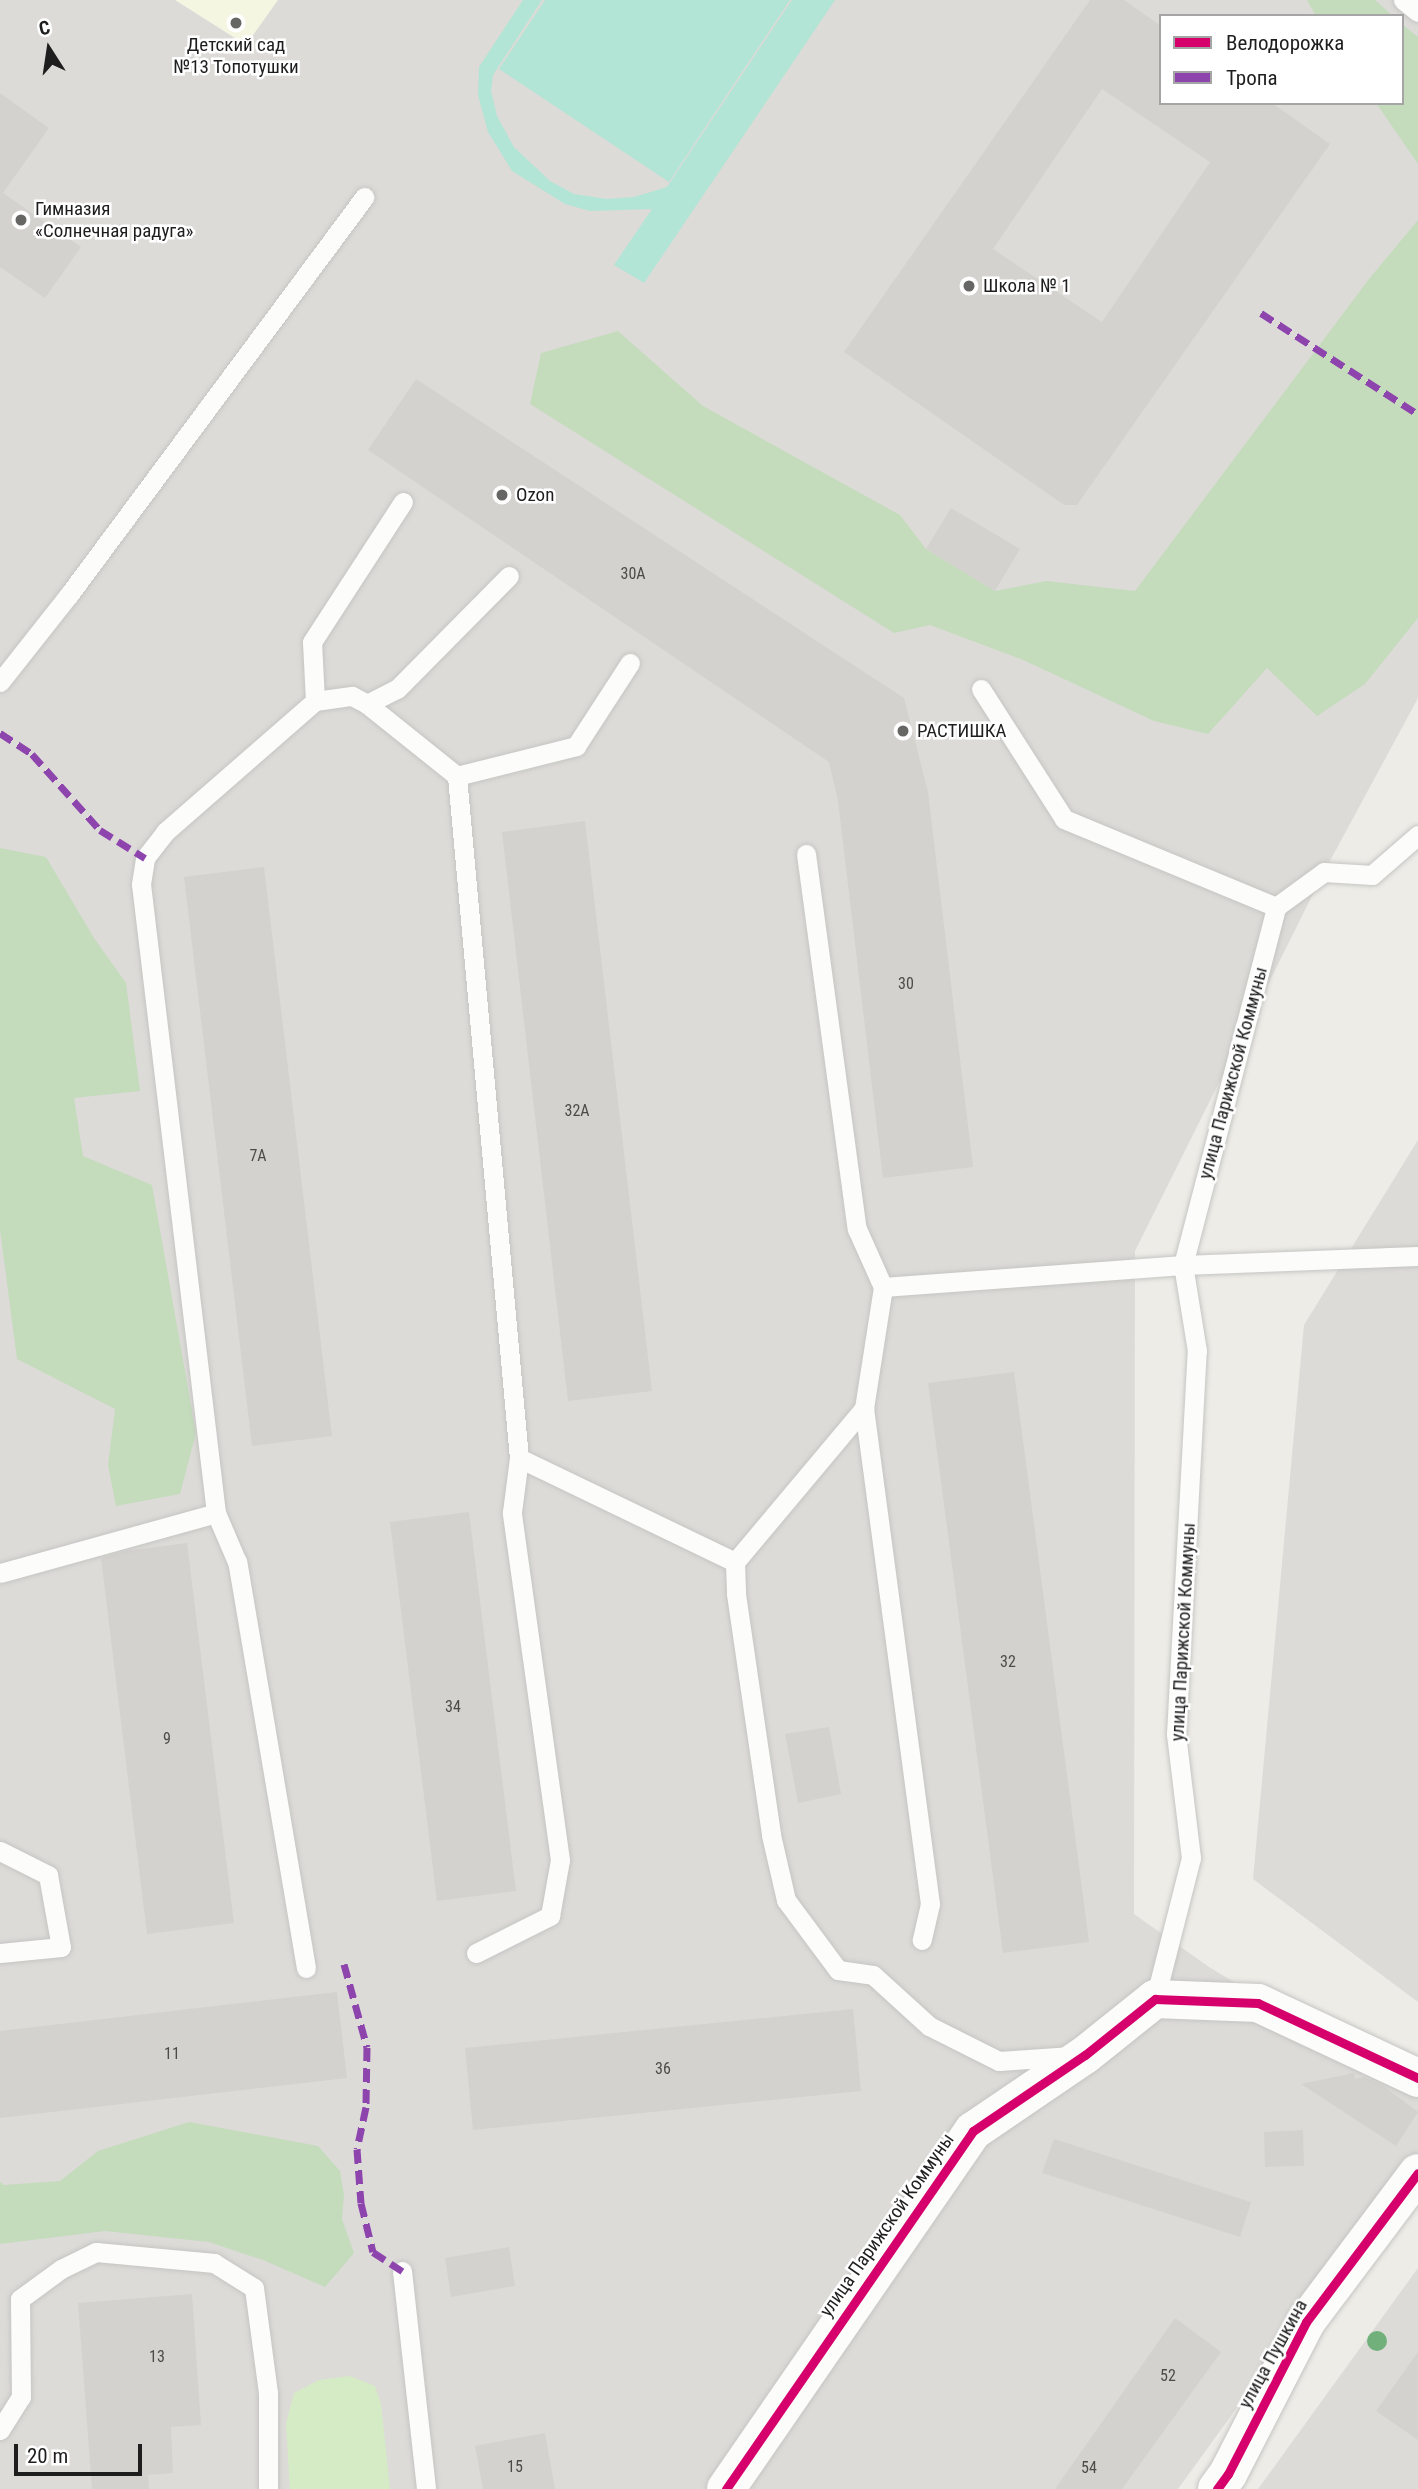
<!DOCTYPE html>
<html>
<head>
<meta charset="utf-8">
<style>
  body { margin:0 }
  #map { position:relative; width:1418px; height:2489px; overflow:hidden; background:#edece7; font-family:"Roboto Condensed",sans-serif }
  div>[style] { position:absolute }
  .residential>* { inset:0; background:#dcdbd8 }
  .education>* { inset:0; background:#f5f6e2 }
  .grass>* { inset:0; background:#d5ebc5 }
  .forest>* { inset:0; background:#c4dcbc }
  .pitch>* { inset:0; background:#b2e5d5 }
  .building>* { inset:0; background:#d4d2ce }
  .roads { filter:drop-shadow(0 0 2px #c5c5c3) drop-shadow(0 0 2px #c5c5c3) }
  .lane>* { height:19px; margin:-9.5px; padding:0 9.5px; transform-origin:9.5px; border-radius:9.5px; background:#fcfcfb }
  .street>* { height:38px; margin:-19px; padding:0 19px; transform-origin:19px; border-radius:19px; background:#fcfcfb }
  .quiet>* { height:7px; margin-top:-3.5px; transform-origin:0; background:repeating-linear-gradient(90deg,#8e44ad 0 14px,transparent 0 21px) }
  .cycleway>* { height:9px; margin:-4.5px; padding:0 4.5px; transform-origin:4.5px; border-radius:4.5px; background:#d6006c }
  .trees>* { width:20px; height:20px; margin:-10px; border-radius:50%; background:#71b07b }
  .dots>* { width:19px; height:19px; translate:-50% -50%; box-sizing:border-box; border:4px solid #fff; border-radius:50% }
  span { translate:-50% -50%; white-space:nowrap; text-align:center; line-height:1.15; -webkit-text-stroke:5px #fff; paint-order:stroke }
  .number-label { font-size:16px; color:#4c4b4a }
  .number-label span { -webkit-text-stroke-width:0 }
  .poi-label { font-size:19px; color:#1e1e1e }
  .left { translate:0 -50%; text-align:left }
  .street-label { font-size:19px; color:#1e1e1e }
  .legend { position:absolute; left:1159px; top:14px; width:245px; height:91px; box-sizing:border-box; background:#fff; border:2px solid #a5a5a5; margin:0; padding:9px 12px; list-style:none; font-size:21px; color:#1e1e1e }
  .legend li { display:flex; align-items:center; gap:14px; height:35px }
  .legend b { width:35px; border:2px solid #a5a5a5 }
  .north { position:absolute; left:14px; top:14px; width:70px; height:70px; -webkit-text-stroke:5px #fff; paint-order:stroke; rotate:348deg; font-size:19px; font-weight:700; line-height:28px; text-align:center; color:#1e1e1e }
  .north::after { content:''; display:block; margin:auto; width:24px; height:32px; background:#1e1e1e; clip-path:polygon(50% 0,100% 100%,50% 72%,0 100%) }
  .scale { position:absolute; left:14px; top:2444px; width:128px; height:32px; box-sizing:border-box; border:4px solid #1e1e1e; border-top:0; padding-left:9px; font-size:21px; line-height:24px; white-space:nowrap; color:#1e1e1e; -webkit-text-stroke:5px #fff; paint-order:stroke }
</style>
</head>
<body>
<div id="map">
  <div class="residential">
    <div style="clip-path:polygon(evenodd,0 0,1418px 0,1418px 698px,1324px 872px,1135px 1251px,1134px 1914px,1209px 1967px,1418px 2093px,1418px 2158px,1178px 2489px,0 2489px,0 0,1161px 16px,1402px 16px,1402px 103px,1161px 103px,1161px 16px)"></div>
    <div style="clip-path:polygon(1418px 1140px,1418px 2002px,1253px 1879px,1304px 1325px)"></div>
    <div style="clip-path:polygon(1418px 2268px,1418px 2489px,1258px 2489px)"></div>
  </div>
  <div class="education">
    <div style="clip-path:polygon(175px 0,278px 0,246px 45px)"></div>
  </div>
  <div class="grass">
    <div style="clip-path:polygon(350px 2376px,375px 2386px,381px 2404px,390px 2489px,290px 2489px,286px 2424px,294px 2393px,319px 2380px)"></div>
  </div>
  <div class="forest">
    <div style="clip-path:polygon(1307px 0,1375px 0,1393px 16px,1316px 16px)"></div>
    <div style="clip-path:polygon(1402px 24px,1418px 37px,1418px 164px,1376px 103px,1402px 103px)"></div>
    <div style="clip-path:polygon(1418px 220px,1418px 618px,1365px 684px,1317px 716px,1267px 668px,1208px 734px,1154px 721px,1021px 659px,930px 625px,894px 633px,530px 404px,541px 353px,618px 331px,703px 406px,900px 515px,926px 549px,995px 591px,1046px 581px,1135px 591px,1369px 279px)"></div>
    <div style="clip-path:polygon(0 848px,46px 857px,94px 938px,126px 983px,140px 1091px,74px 1098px,83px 1156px,152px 1185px,196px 1433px,180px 1494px,116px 1506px,108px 1465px,115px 1409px,17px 1359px,0 1230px)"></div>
    <div style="clip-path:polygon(189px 2122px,318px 2146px,340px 2171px,344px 2195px,342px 2219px,354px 2253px,325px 2287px,263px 2260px,209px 2242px,105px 2231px,0 2244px,0 2182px,4px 2185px,60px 2181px,98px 2151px)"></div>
  </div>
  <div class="pitch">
    <div style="clip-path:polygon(523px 0,542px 0,493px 75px,491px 91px,497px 116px,514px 147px,550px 181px,574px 194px,607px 199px,634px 197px,667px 187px,792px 0,835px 0,644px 283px,614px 265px,652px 209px,590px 211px,565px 204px,512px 171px,488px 132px,478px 95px,479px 67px)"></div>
    <div style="clip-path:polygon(545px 0,790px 0,669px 182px,499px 69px)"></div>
  </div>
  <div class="building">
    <div style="clip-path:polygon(evenodd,1090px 0,1124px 0,1161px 26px,1161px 103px,1272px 103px,1330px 144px,1077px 505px,1064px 505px,844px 352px,1090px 0,1102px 89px,1210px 162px,1102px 322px,993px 249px,1102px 89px)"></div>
    <div style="clip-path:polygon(0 93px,49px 128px,3px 193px,81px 247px,45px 298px,0 267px)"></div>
    <div style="clip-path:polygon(416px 379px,904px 698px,928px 792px,973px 1167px,883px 1178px,838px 801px,829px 762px,368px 450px)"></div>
    <div style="clip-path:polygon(951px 508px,1020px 549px,995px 591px,926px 549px)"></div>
    <div style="clip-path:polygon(585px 821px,652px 1391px,568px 1401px,502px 832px)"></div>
    <div style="clip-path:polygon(264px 867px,332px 1436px,252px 1446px,184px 877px)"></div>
    <div style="clip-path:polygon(1014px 1372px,1089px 1942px,1003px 1953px,928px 1383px)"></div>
    <div style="clip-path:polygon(469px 1512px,516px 1891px,437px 1901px,390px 1522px)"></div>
    <div style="clip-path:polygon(187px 1543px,234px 1923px,147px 1934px,101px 1558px,126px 1551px)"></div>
    <div style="clip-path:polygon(829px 1727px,841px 1794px,798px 1803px,785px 1734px)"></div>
    <div style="clip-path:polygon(337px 1992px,347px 2078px,0 2118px,0 2031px)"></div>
    <div style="clip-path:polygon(853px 2009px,861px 2091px,473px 2130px,465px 2048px)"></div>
    <div style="clip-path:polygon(1354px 2073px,1355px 2079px,1364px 2077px,1382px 2085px,1418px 2112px,1396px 2146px,1301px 2084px)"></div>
    <div style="clip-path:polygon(1303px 2130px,1304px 2166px,1265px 2167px,1264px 2132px)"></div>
    <div style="clip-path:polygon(1054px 2139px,1251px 2202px,1240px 2237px,1042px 2173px)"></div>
    <div style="clip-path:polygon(509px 2247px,515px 2286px,451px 2297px,445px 2258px)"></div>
    <div style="clip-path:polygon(192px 2294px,201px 2425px,171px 2427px,173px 2473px,148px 2475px,149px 2489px,92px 2489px,78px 2303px)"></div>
    <div style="clip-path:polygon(1175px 2318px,1221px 2352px,1122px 2489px,1055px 2489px)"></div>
    <div style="clip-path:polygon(1418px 2352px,1418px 2440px,1376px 2411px)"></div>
    <div style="clip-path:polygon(545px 2433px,555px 2489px,483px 2489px,475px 2446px)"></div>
  </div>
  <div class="roads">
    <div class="lane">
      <div style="left:1403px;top:0;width:19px;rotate:39deg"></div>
      <div style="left:0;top:682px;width:110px;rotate:-51.7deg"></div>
      <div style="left:68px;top:596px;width:497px;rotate:-53.4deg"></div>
      <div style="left:981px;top:689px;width:154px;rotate:57.4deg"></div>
      <div style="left:1064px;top:819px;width:230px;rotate:22.5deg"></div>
      <div style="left:315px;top:701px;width:59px;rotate:-92.9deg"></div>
      <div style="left:312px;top:642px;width:167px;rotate:-57deg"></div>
      <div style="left:367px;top:704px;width:34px;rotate:-27deg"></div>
      <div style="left:397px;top:689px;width:159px;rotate:-45.3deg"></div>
      <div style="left:457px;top:776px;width:123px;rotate:-14.1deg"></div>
      <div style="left:576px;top:746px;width:99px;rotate:-57deg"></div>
      <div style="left:806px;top:854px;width:378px;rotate:82.3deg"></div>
      <div style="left:857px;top:1229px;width:64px;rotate:65.9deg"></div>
      <div style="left:883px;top:1287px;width:122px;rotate:98.9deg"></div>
      <div style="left:864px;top:1408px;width:500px;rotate:82.42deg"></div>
      <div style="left:930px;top:1904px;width:37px;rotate:103deg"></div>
      <div style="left:883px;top:1287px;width:301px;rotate:-4.2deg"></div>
      <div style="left:1183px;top:1265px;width:235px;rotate:-2.2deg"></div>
      <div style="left:735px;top:1562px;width:201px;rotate:-50deg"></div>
      <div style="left:0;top:1573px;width:224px;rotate:-15.5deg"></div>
      <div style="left:0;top:1851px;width:54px;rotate:26.6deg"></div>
      <div style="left:48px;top:1875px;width:73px;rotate:79.8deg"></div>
      <div style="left:61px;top:1947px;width:61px;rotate:174.4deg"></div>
      <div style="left:476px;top:1953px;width:83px;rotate:-26.6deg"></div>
      <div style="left:550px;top:1916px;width:57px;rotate:-79.9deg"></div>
      <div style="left:560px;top:1860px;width:351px;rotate:-97.9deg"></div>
      <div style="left:512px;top:1512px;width:54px;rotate:-82.6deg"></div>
      <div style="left:306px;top:1968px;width:412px;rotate:-99.6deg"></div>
      <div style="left:237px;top:1562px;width:53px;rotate:-113.2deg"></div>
      <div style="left:216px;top:1513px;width:633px;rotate:-96.8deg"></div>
      <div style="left:141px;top:884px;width:26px;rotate:-81deg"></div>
      <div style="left:145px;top:858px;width:33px;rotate:-52deg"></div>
      <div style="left:165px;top:832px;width:199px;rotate:-41.1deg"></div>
      <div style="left:315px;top:701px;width:37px;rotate:-8deg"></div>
      <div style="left:352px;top:696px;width:17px;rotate:28deg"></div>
      <div style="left:367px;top:704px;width:115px;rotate:38.7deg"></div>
      <div style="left:457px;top:776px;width:685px;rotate:84.81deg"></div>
      <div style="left:519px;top:1458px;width:240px;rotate:25.7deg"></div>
      <div style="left:735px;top:1562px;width:32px;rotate:88deg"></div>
      <div style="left:736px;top:1594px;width:244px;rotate:81.7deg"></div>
      <div style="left:771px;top:1835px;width:67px;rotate:77deg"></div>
      <div style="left:786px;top:1900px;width:87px;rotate:53.4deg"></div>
      <div style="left:838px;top:1970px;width:35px;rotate:8deg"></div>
      <div style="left:873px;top:1975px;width:76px;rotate:42.3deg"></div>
      <div style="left:929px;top:2026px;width:78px;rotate:26.6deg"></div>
      <div style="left:999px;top:2061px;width:73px;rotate:-3.9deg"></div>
      <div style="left:1155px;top:1999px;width:146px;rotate:-75.7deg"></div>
      <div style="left:1191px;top:1858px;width:125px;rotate:-96.9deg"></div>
      <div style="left:1176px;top:1734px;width:384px;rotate:-86.9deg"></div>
      <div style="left:1197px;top:1351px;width:87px;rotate:-99.2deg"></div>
      <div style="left:1183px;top:1265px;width:370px;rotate:-75.4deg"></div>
      <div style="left:1276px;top:907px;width:59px;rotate:-36.1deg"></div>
      <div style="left:1324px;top:872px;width:48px;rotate:3.6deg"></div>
      <div style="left:1372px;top:875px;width:61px;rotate:-41deg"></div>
      <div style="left:402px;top:2271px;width:219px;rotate:83.7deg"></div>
      <div style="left:0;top:2430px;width:39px;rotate:-58deg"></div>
      <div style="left:21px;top:2397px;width:98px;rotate:-90.6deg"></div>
      <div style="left:20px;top:2299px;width:51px;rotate:-36.2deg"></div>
      <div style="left:61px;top:2269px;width:39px;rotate:-26deg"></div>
      <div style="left:96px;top:2252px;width:119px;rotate:5.3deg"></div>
      <div style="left:214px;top:2263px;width:47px;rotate:32deg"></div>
      <div style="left:254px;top:2288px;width:106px;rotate:82.4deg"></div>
      <div style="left:268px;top:2393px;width:96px;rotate:90deg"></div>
    </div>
    <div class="street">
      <div style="left:726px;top:2489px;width:435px;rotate:-55.4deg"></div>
      <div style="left:973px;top:2131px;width:135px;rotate:-34.2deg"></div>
      <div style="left:1085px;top:2055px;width:90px;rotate:-38.7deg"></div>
      <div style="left:1155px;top:1999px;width:103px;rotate:2.2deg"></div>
      <div style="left:1258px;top:2003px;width:177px;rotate:25.1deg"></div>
      <div style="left:1217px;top:2489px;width:19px;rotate:-54deg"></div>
      <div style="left:1228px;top:2474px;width:171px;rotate:-62.8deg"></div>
      <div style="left:1306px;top:2322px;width:186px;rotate:-53.1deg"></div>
    </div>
  </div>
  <div class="quiet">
    <div style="left:1261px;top:313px;width:187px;rotate:32.8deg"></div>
    <div style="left:0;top:733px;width:38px;rotate:33deg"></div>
    <div style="left:32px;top:754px;width:102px;rotate:48.2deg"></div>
    <div style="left:100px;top:830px;width:53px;rotate:31.9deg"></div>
    <div style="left:344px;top:1964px;width:86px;rotate:74.5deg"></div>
    <div style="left:367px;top:2047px;width:60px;rotate:91deg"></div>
    <div style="left:366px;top:2107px;width:43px;rotate:102.1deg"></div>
    <div style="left:357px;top:2149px;width:54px;rotate:85.8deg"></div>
    <div style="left:361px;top:2203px;width:50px;rotate:76.2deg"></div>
    <div style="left:373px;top:2252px;width:35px;rotate:33deg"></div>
  </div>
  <div class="cycleway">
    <div style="left:726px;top:2489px;width:435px;rotate:-55.4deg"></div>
    <div style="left:973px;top:2131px;width:135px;rotate:-34.2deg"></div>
    <div style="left:1085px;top:2055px;width:90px;rotate:-38.7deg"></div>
    <div style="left:1155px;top:1999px;width:103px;rotate:2.2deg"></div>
    <div style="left:1258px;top:2003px;width:177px;rotate:25.1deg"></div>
    <div style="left:1217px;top:2489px;width:19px;rotate:-54deg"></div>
    <div style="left:1228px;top:2474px;width:171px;rotate:-62.8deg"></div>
    <div style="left:1306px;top:2322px;width:186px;rotate:-53.1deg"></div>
  </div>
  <div class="trees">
    <div style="left:1377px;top:2341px"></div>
  </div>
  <div class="dots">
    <div style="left:236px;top:23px;background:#666664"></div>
    <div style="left:21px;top:220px;background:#666664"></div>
    <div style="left:969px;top:286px;background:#666664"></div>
    <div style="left:502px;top:495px;background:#666664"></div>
    <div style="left:903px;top:731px;background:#666664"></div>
  </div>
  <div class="number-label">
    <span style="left:633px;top:574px">30А</span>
    <span style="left:906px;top:984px">30</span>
    <span style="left:577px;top:1111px">32А</span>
    <span style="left:258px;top:1156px">7А</span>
    <span style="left:1008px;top:1662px">32</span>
    <span style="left:453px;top:1707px">34</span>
    <span style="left:167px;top:1739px">9</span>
    <span style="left:172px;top:2054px">11</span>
    <span style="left:663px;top:2069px">36</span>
    <span style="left:157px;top:2357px">13</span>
    <span style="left:1168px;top:2376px">52</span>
    <span style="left:515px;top:2467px">15</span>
    <span style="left:1089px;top:2468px">54</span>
  </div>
  <div class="poi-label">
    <span style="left:236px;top:56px">Детский сад<br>№13 Топотушки</span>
    <span class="left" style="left:35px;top:220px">Гимназия<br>«Солнечная радуга»</span>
    <span class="left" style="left:983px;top:286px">Школа № 1</span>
    <span class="left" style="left:516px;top:495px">Ozon</span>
    <span class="left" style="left:917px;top:731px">РАСТИШКА</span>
  </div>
  <div class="street-label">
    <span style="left:1233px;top:1073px;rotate:-75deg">улица Парижской Коммуны</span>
    <span style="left:1183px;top:1632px;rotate:-87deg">улица Парижской Коммуны</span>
    <span style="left:887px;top:2225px;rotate:-55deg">улица Парижской Коммуны</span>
    <span style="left:1273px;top:2354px;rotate:-61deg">улица Пушкина</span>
  </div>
  <ul class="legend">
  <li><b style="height:9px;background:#d6006c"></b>Велодорожка</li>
  <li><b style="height:9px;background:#8e44ad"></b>Тропа</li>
  </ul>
  <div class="north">С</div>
  <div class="scale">20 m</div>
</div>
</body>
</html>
